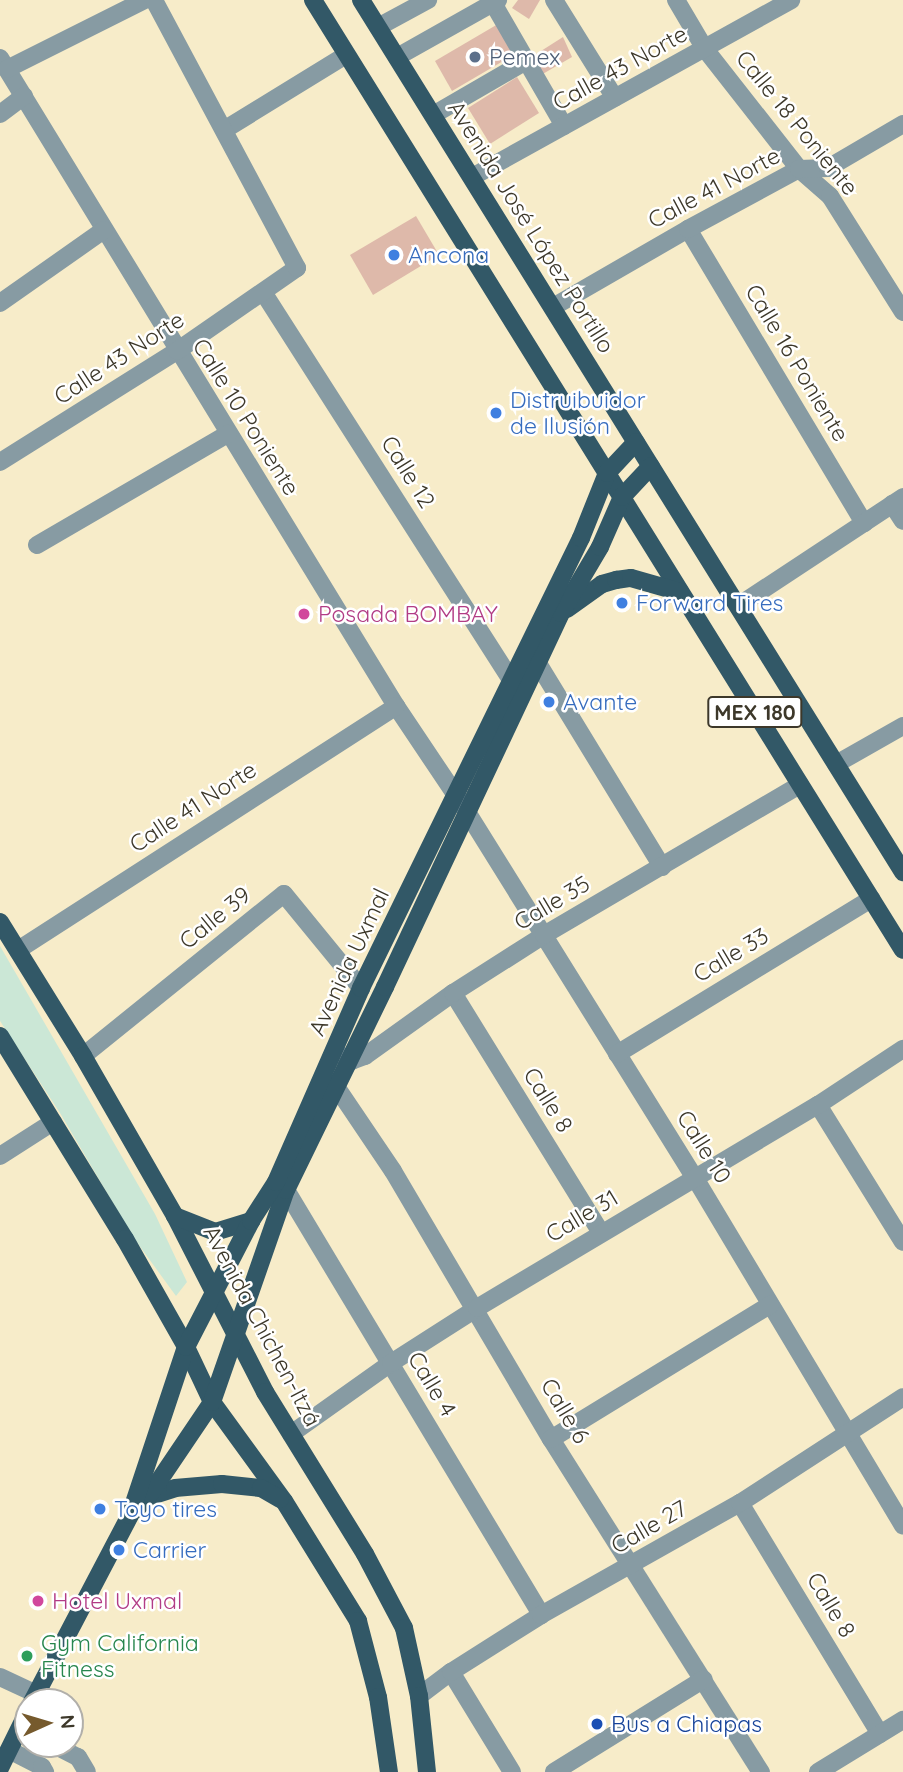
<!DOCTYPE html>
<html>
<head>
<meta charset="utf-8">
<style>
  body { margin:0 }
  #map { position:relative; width:903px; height:1772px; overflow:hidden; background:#f7ecc9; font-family:Quicksand,sans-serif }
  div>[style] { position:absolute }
  .green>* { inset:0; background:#cbe7d6 }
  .building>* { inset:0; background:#deb9aa }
  .minor>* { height:18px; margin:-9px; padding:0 9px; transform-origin:9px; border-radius:9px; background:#879ba3 }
  .major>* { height:18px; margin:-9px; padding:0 9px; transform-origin:9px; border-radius:9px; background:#325867 }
  .dots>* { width:19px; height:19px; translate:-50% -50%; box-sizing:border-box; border:4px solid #fff; border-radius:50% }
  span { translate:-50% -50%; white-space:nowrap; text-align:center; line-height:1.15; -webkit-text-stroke:5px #fff; paint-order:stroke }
  .shield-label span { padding:2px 5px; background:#fff; border:2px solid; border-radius:5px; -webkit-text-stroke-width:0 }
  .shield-label { font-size:21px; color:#3d382a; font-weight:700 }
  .service-label { font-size:23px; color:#4e5e75 }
  .left { translate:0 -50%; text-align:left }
  .street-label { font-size:23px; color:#3d382a }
  .shop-label { font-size:23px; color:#366cbe }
  .hotel-label { font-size:23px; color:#b23c85 }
  .leisure-label { font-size:23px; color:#27864d }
  .transit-label { font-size:23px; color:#164399 }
  .north { position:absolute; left:14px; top:1688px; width:70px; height:70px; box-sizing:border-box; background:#fff; border:2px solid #b1afaa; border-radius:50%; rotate:86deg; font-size:19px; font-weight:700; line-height:28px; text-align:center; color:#3d382a }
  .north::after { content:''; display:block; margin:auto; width:24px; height:32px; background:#765a2d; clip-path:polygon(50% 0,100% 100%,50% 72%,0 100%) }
</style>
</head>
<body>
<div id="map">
  <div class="green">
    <div style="clip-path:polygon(0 946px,155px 1214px,187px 1282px,176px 1296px,133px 1237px,60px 1113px,0 1021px)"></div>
  </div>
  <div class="building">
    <div style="clip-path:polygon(518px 0,540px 0,529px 19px,512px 8px)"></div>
    <div style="clip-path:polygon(498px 24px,515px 54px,452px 91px,435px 61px)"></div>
    <div style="clip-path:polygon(563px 37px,572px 57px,541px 75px,530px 58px)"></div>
    <div style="clip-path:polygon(517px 77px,539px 113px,490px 144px,468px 108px)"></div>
    <div style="clip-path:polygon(416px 216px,439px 255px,373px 295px,350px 255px)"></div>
  </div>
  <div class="minor">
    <div style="left:554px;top:0;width:115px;rotate:58.1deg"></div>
    <div style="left:676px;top:0;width:57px;rotate:59.4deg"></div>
    <div style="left:705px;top:49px;width:152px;rotate:51.9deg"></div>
    <div style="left:799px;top:169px;width:41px;rotate:41.1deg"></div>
    <div style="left:830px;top:196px;width:137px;rotate:57.8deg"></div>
    <div style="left:493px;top:3px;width:142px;rotate:60deg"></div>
    <div style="left:378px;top:27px;width:57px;rotate:-28.4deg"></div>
    <div style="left:397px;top:57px;width:116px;rotate:-29.4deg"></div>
    <div style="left:0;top:58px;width:759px;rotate:58.57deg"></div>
    <div style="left:396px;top:706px;width:128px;rotate:56.2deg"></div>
    <div style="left:467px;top:812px;width:431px;rotate:58.1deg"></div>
    <div style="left:695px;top:1178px;width:405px;rotate:59.1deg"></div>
    <div style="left:7px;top:69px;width:154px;rotate:-26.6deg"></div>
    <div style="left:0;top:114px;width:30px;rotate:-37deg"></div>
    <div style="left:433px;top:115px;width:108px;rotate:-30.1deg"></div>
    <div style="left:224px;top:130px;width:143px;rotate:-31.6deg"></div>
    <div style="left:472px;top:177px;width:365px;rotate:-29deg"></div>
    <div style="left:688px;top:229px;width:343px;rotate:59.1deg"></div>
    <div style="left:263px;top:292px;width:460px;rotate:57.4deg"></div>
    <div style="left:0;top:303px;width:127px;rotate:-35.1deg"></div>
    <div style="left:553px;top:307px;width:156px;rotate:-30deg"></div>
    <div style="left:688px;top:229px;width:126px;rotate:-28.4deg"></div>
    <div style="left:799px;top:169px;width:29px;rotate:-2deg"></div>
    <div style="left:828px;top:168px;width:87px;rotate:-30.4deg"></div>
    <div style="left:0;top:462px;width:209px;rotate:-32.1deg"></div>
    <div style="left:177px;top:351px;width:146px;rotate:-34.7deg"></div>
    <div style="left:297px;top:268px;width:304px;rotate:-118.1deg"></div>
    <div style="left:892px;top:504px;width:20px;rotate:57deg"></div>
    <div style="left:37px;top:545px;width:221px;rotate:-30.2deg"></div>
    <div style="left:738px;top:606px;width:198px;rotate:-33.4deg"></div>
    <div style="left:531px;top:652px;width:252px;rotate:58.6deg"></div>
    <div style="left:836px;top:764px;width:77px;rotate:-29.6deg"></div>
    <div style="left:18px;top:950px;width:450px;rotate:-32.8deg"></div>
    <div style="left:453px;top:993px;width:282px;rotate:58.3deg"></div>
    <div style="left:617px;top:1054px;width:298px;rotate:-31.4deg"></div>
    <div style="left:340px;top:1055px;width:13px;rotate:29deg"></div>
    <div style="left:351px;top:1061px;width:15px;rotate:-20deg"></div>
    <div style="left:365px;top:1056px;width:108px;rotate:-35.6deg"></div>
    <div style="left:453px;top:993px;width:108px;rotate:-32.5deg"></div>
    <div style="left:544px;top:935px;width:297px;rotate:-30.4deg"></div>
    <div style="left:83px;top:1056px;width:258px;rotate:-38.9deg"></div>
    <div style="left:284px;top:894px;width:122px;rotate:50.7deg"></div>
    <div style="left:325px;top:1081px;width:14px;rotate:30deg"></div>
    <div style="left:337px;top:1088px;width:100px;rotate:56deg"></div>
    <div style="left:393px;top:1171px;width:311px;rotate:59.5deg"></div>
    <div style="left:551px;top:1439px;width:394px;rotate:57.8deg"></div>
    <div style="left:818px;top:1105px;width:161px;rotate:58.2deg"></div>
    <div style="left:0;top:1156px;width:63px;rotate:-32.7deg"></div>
    <div style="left:277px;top:1182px;width:12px;rotate:42deg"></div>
    <div style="left:286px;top:1190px;width:496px;rotate:59deg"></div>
    <div style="left:291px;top:1434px;width:123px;rotate:-35.4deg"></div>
    <div style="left:391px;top:1363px;width:102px;rotate:-32.6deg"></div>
    <div style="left:477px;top:1308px;width:397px;rotate:-30.8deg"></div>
    <div style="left:818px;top:1105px;width:102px;rotate:-33.4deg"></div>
    <div style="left:551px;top:1439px;width:257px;rotate:-31.5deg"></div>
    <div style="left:740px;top:1503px;width:270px;rotate:58.8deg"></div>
    <div style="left:451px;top:1672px;width:117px;rotate:58.6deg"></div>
    <div style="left:0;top:1677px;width:40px;rotate:25deg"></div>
    <div style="left:419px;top:1696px;width:40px;rotate:-37deg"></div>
    <div style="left:451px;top:1672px;width:107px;rotate:-32.3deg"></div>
    <div style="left:541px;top:1615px;width:228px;rotate:-29.4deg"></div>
    <div style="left:740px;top:1503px;width:194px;rotate:-33deg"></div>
    <div style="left:52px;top:1744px;width:29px;rotate:27deg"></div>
    <div style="left:78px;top:1757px;width:17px;rotate:59deg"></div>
    <div style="left:9px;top:1750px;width:37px;rotate:27deg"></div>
    <div style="left:42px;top:1767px;width:6px;rotate:59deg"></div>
    <div style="left:554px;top:1772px;width:176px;rotate:-31.8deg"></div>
    <div style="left:818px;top:1772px;width:100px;rotate:-31.5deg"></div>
  </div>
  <div class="major">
    <div style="left:313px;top:0;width:1118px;rotate:58.16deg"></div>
    <div style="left:361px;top:0;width:1027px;rotate:58.14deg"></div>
    <div style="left:567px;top:609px;width:43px;rotate:-35.5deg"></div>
    <div style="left:602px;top:584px;width:15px;rotate:-16deg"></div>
    <div style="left:616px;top:580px;width:15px;rotate:-8deg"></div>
    <div style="left:631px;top:578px;width:51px;rotate:15.9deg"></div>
    <div style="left:0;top:922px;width:158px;rotate:58.2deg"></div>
    <div style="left:83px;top:1056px;width:185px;rotate:60.1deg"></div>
    <div style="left:175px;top:1216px;width:198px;rotate:62.9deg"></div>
    <div style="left:265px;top:1392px;width:190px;rotate:58.3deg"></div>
    <div style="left:365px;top:1554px;width:84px;rotate:62.2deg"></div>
    <div style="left:404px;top:1628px;width:70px;rotate:77.6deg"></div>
    <div style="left:419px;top:1696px;width:76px;rotate:84deg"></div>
    <div style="left:0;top:1036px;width:238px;rotate:58.4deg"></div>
    <div style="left:125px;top:1239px;width:124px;rotate:60.5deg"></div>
    <div style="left:186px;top:1347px;width:61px;rotate:64.7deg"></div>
    <div style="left:212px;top:1402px;width:122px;rotate:54deg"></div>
    <div style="left:284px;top:1501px;width:141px;rotate:58.3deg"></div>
    <div style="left:358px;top:1621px;width:79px;rotate:75.3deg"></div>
    <div style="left:378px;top:1697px;width:76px;rotate:81.7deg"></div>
    <div style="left:175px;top:1216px;width:43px;rotate:21.8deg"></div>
    <div style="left:215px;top:1232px;width:38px;rotate:-17deg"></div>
    <div style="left:148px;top:1497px;width:28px;rotate:-18deg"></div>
    <div style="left:175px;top:1488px;width:47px;rotate:-4.9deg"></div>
    <div style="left:222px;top:1484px;width:39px;rotate:6deg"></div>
    <div style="left:261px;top:1488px;width:22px;rotate:30deg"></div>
    <div style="left:135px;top:1510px;width:18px;rotate:-45deg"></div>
    <div style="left:148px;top:1497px;width:115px;rotate:-56deg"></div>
    <div style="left:212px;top:1402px;width:225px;rotate:-70.8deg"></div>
    <div style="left:286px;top:1190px;width:226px;rotate:-64deg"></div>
    <div style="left:385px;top:987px;width:413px;rotate:-64.8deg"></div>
    <div style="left:561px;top:613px;width:77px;rotate:-59.4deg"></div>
    <div style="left:600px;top:547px;width:55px;rotate:-66.3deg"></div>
    <div style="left:622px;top:497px;width:42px;rotate:-46.9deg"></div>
    <div style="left:32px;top:1702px;width:211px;rotate:-62.3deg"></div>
    <div style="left:130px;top:1515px;width:177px;rotate:-71.6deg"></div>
    <div style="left:186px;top:1347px;width:142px;rotate:-62.7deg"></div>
    <div style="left:251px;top:1221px;width:46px;rotate:-57.3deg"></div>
    <div style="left:276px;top:1182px;width:212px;rotate:-66.3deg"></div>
    <div style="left:361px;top:988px;width:501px;rotate:-63.95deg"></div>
    <div style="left:581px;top:538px;width:70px;rotate:-68.2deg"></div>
    <div style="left:607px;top:473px;width:42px;rotate:-46.9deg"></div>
    <div style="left:0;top:1768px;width:64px;rotate:-63.8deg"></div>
  </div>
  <div class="dots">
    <div style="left:475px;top:57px;background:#5c6f8a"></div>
    <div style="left:394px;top:255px;background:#3f7fe0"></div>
    <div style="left:496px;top:413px;background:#3f7fe0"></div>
    <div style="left:622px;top:603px;background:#3f7fe0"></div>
    <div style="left:304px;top:614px;background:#d1479c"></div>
    <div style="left:549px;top:702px;background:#3f7fe0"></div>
    <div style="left:100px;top:1509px;background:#3f7fe0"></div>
    <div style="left:119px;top:1550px;background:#3f7fe0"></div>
    <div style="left:38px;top:1601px;background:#d1479c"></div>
    <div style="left:27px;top:1656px;background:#2e9e5b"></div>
    <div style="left:597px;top:1724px;background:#1a4fb4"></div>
  </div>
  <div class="shield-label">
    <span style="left:755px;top:712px">MEX 180</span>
  </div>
  <div class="service-label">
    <span class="left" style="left:489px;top:57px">Pemex</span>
  </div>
  <div class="street-label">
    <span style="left:620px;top:68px;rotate:-29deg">Calle 43 Norte</span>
    <span style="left:797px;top:123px;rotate:51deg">Calle 18 Poniente</span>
    <span style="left:714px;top:188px;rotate:-28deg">Calle 41 Norte</span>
    <span style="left:531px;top:227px;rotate:58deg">Avenida José López Portillo</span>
    <span style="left:119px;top:358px;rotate:-33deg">Calle 43 Norte</span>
    <span style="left:797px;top:363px;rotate:59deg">Calle 16 Poniente</span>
    <span style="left:246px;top:417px;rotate:58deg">Calle 10 Poniente</span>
    <span style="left:408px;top:472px;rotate:58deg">Calle 12</span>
    <span style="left:193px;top:807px;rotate:-33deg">Calle 41 Norte</span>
    <span style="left:552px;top:903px;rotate:-31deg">Calle 35</span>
    <span style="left:215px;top:918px;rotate:-39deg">Calle 39</span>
    <span style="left:731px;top:955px;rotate:-31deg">Calle 33</span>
    <span style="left:349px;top:962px;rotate:-65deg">Avenida Uxmal</span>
    <span style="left:548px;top:1100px;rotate:58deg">Calle 8</span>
    <span style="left:704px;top:1147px;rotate:58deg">Calle 10</span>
    <span style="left:582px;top:1216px;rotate:-31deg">Calle 31</span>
    <span style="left:262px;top:1326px;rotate:62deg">Avenida Chichen-Itzá</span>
    <span style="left:432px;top:1384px;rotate:59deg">Calle 4</span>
    <span style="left:565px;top:1411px;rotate:59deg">Calle 6</span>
    <span style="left:649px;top:1527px;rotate:-30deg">Calle 27</span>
    <span style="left:831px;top:1605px;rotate:59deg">Calle 8</span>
  </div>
  <div class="shop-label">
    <span class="left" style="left:408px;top:255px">Ancona</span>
    <span class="left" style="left:510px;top:413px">Distruibuidor<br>de Ilusión</span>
    <span class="left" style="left:636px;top:603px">Forward Tires</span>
    <span class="left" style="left:563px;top:702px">Avante</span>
    <span class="left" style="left:114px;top:1509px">Toyo tires</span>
    <span class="left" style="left:133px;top:1550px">Carrier</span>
  </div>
  <div class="hotel-label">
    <span class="left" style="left:318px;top:614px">Posada BOMBAY</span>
    <span class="left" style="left:52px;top:1601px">Hotel Uxmal</span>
  </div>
  <div class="leisure-label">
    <span class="left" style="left:41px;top:1656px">Gym California<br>Fitness</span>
  </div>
  <div class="transit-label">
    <span class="left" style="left:611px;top:1724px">Bus a Chiapas</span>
  </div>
  <div class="north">N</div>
</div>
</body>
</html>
